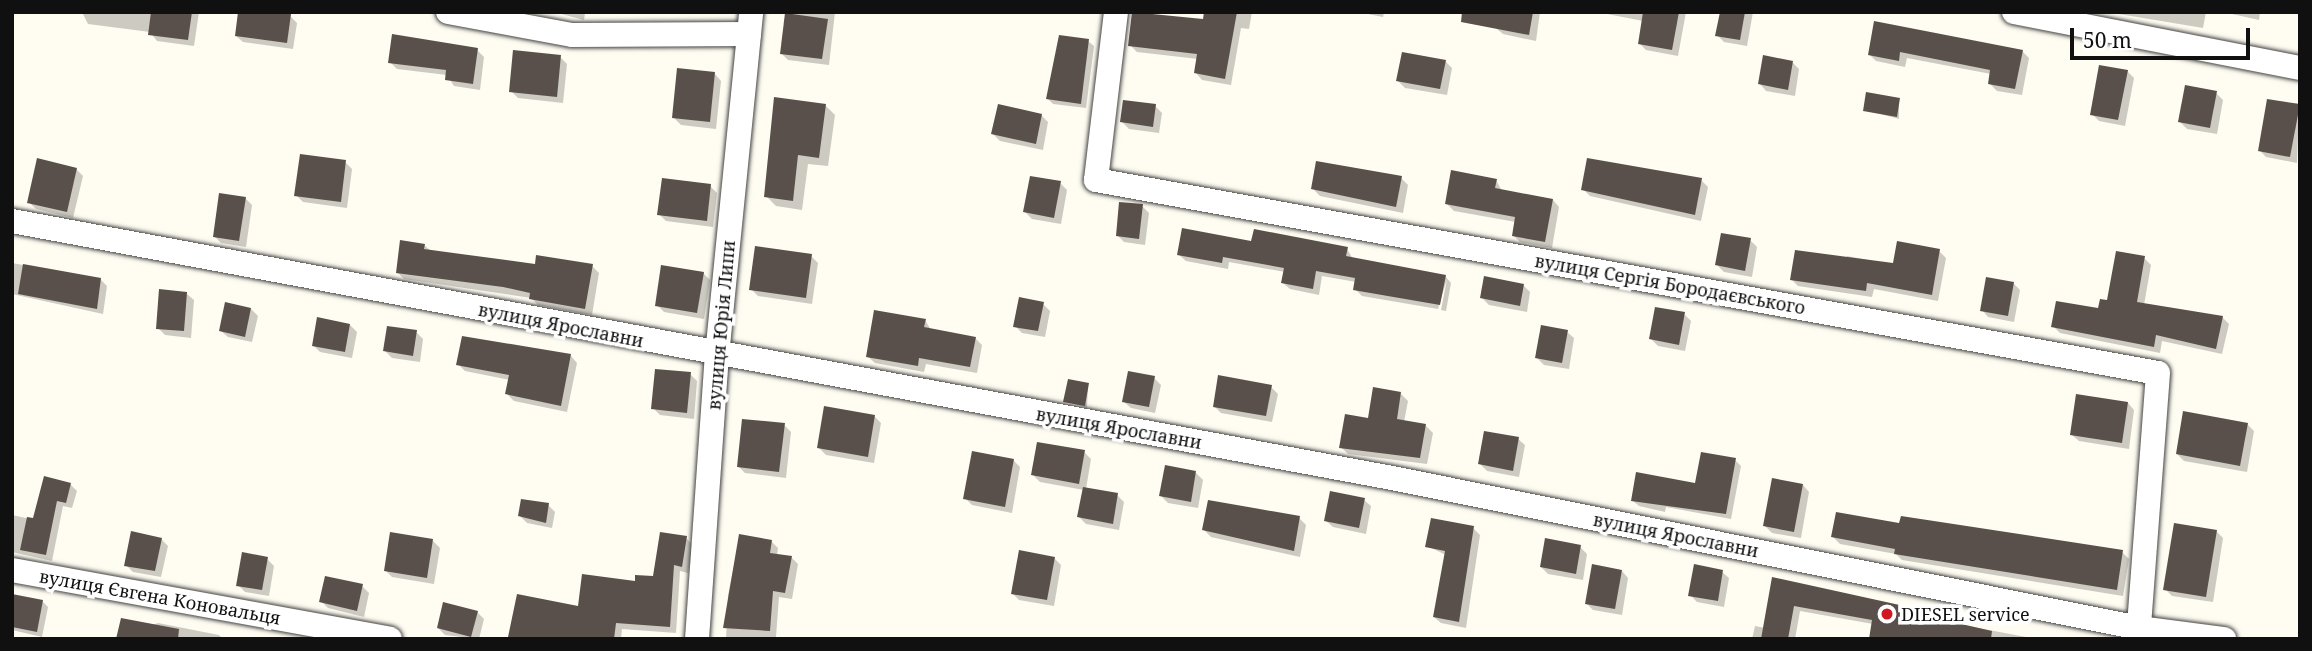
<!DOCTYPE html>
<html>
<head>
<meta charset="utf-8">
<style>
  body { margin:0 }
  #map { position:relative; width:2312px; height:651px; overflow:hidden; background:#fffdf2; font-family:"Noto Serif",serif }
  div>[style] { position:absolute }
  .shadow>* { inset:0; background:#0003 }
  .building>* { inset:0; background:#5a504b }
  .roads { filter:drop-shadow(0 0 2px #434343) drop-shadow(0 0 2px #434343) }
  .minor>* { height:24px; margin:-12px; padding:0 12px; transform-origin:12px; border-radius:12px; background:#fff }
  .dots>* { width:19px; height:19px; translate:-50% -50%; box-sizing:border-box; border:4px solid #fff; border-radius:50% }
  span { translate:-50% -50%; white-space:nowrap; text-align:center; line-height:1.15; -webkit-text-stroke:7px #fff; paint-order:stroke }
  .street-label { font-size:18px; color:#101010 }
  .poi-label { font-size:18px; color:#101010 }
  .left { translate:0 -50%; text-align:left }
  .frame { position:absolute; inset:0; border:14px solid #101010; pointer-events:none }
  .scale { position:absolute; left:2070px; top:28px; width:180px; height:32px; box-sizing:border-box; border:4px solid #101010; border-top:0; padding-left:9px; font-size:21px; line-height:24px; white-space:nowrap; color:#101010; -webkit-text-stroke:5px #fff; paint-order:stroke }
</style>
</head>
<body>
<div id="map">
  <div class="shadow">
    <div style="clip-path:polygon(82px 12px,199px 12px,194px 46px,157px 41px,150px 32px,88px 24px)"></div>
    <div style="clip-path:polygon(239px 12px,290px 16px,297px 23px,293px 49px,243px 42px,236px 36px)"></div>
    <div style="clip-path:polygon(554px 12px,633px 12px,585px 13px,584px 20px)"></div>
    <div style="clip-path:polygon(786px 12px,835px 12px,829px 65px,788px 60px,781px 53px)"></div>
    <div style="clip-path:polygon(1206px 12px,1252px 12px,1249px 29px,1241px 28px,1231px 85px,1202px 80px,1196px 73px,1198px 59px,1137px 52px,1130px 45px,1204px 21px)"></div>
    <div style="clip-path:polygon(1358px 12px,1384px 12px,1383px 17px)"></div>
    <div style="clip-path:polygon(1499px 12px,1540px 12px,1536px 41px,1503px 34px,1496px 28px)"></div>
    <div style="clip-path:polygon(1597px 12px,1686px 12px,1678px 56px,1646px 50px,1639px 43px,1643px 21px)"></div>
    <div style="clip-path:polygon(1721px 12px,1753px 12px,1747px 46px,1724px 42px,1717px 35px)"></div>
    <div style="clip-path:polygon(2107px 12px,2206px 12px,2203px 28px)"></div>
    <div style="clip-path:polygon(2223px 12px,2260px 12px,2259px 20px)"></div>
    <div style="clip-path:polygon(1875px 23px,2022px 51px,2029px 58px,2022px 95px,1997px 91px,1990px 84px,1991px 74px,1907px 58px,1905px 67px,1876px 61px,1869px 54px)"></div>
    <div style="clip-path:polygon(1088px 41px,1094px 46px,1086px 108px,1053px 104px,1048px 99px)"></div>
    <div style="clip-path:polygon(477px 50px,484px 57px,480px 90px,454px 86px,447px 75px,397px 69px,390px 62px)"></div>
    <div style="clip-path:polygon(560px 57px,567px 64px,563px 103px,518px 98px,511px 91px)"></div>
    <div style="clip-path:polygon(1445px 61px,1452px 68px,1447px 95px,1405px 88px,1398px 81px)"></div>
    <div style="clip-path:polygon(1792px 62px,1799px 69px,1795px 96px,1766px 91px,1760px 84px)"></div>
    <div style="clip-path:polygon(2127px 71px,2134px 78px,2125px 126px,2099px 121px,2092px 114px)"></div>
    <div style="clip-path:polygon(715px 74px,721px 81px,716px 129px,681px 125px,674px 118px)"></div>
    <div style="clip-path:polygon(2216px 93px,2223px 100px,2217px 134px,2187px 129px,2180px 122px)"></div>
    <div style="clip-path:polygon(1899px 100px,1899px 119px,1865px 110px)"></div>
    <div style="clip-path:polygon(825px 105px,835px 115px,828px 166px,808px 164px,802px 210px,776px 206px,766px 196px)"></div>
    <div style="clip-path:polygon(1155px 106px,1162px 113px,1159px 133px,1129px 129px,1122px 122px)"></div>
    <div style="clip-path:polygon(2299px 106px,2297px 163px,2266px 157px,2259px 150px)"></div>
    <div style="clip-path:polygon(1041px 115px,1048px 122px,1043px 150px,1000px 141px,993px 134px)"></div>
    <div style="clip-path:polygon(345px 162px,352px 169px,347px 208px,303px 202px,296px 195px)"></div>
    <div style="clip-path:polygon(76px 169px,83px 176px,73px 218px,36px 209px,29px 202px)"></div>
    <div style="clip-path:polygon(1401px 178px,1408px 185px,1403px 213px,1320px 196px,1313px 189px)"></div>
    <div style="clip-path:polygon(1496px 180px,1502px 191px,1553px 200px,1559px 207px,1552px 248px,1520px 242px,1513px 235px,1516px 222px,1454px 211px,1447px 204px)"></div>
    <div style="clip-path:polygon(1701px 180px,1708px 187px,1701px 221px,1590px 196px,1583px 189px)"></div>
    <div style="clip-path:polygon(1060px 183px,1067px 190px,1061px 224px,1032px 219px,1025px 212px)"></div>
    <div style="clip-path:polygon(710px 186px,717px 193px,713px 227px,666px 221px,659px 214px)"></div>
    <div style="clip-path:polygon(245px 198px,252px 205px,246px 247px,221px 243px,214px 236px)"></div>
    <div style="clip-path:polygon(1142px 206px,1149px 213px,1145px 245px,1124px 242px,1117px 235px)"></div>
    <div style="clip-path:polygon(1750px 240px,1757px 247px,1752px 277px,1724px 272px,1717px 265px)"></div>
    <div style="clip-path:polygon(1253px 243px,1347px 249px,1353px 259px,1445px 276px,1451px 283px,1446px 311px,1441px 310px,1447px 279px,1438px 309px,1362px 296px,1355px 289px,1356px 282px,1322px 276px,1319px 295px,1290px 289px,1283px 283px,1285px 272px,1229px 262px,1228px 269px,1186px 261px,1179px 255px)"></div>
    <div style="clip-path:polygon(424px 245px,431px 251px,536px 266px,592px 266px,599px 273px,592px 315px,538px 305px,531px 298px,404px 279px,397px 272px)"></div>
    <div style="clip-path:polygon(1939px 251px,1946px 258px,1938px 301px,1874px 289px,1872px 297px,1798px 286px,1791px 279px,1846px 261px,1847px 256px,1895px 265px)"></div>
    <div style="clip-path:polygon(811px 256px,818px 263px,812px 304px,758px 296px,751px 289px)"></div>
    <div style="clip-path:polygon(2144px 258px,2151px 265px,2144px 305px,2222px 317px,2229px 324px,2222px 354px,2162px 341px,2160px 353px,2060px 333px,2053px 326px,2099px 310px)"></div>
    <div style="clip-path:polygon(12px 263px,100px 279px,107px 286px,103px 314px,12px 294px)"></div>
    <div style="clip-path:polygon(703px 273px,710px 280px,704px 319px,664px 312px,657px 305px)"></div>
    <div style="clip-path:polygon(2013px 283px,2020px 290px,2014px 322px,1988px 317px,1982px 310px)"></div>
    <div style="clip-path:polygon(1523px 285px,1530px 292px,1527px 312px,1489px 305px,1482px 298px)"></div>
    <div style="clip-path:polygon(187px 294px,194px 300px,191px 338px,165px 335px,158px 328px)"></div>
    <div style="clip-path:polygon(1043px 304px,1050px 311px,1045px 337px,1022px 333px,1015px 326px)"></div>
    <div style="clip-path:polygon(251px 309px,258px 316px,252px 342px,228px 337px,221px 331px)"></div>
    <div style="clip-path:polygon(1684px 314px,1691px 321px,1685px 351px,1658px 346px,1651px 339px)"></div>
    <div style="clip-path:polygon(925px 320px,931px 330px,975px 338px,982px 345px,977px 373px,926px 364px,924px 372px,875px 363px,868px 357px)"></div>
    <div style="clip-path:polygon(350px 325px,357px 332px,352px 358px,320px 352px,313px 345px)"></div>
    <div style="clip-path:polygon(416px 332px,423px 339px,420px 362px,392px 358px,385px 351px)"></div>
    <div style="clip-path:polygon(1567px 332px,1574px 338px,1569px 369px,1544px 365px,1537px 358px)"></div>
    <div style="clip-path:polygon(571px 356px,577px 363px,567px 412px,514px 401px,507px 394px,510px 380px,465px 371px,458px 364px)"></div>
    <div style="clip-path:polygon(690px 374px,697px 381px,694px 419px,660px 415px,653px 408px)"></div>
    <div style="clip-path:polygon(1154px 378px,1161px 385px,1155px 413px,1131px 408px,1124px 402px)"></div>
    <div style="clip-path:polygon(1088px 385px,1087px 408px,1065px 401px)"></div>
    <div style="clip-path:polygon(1271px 387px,1278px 394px,1272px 422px,1221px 413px,1214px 406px)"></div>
    <div style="clip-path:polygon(1401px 394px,1408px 401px,1404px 422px,1426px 426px,1433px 433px,1427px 464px,1348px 454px,1341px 447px)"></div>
    <div style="clip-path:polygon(2128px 403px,2134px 410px,2129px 449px,2079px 441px,2072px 435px)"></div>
    <div style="clip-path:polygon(874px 416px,881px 423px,874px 463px,826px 455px,819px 448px)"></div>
    <div style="clip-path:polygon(2247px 424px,2254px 431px,2247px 472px,2184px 461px,2177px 454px)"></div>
    <div style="clip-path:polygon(784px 425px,791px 432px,786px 478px,745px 473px,738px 466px)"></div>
    <div style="clip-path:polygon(1518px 439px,1525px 445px,1519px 477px,1487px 471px,1480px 464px)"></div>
    <div style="clip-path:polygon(1084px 452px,1091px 459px,1086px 489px,1117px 495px,1124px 502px,1119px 530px,1086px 524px,1079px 517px,1084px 490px,1040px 482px,1033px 475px)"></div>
    <div style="clip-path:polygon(1013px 460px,1020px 467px,1012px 513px,972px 505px,965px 498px)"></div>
    <div style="clip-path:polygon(1735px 460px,1741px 466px,1731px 519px,1666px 507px,1665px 512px,1639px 506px,1633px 501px,1697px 485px)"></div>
    <div style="clip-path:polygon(1196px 473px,1203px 480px,1198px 508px,1168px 503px,1161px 496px)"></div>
    <div style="clip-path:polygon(70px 484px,77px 491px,72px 508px,63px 506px,52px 561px,12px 552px,12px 515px,35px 520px)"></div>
    <div style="clip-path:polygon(1803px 485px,1809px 492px,1801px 538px,1772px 533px,1765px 526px)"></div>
    <div style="clip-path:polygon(1364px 500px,1371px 506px,1366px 534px,1333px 527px,1326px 521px)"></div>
    <div style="clip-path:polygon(548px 505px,555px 512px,552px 528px,527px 523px,520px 516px)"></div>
    <div style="clip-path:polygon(1299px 518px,1306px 525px,1300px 557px,1211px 537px,1204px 530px)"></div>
    <div style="clip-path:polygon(1473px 528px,1480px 535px,1466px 628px,1441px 623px,1434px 617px,1446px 555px,1427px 546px)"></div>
    <div style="clip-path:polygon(2216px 531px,2223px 538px,2213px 602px,2172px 596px,2165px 589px)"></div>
    <div style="clip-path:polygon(740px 536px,771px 541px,778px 548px,777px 555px,791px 557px,798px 564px,792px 599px,779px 597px,776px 637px,726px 639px,728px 595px)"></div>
    <div style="clip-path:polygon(1833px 537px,2122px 552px,2129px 559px,2123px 596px,1902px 560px,1896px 554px,1840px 544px)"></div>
    <div style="clip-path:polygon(686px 538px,693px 545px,688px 573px,680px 571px,676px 633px,622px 629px,621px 639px,510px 636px,654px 578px)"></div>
    <div style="clip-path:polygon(161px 539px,168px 546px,161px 577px,133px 572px,126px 565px)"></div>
    <div style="clip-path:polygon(433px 541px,440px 548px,434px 584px,392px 577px,385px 570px)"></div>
    <div style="clip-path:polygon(1580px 547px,1587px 554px,1583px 580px,1548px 574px,1541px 567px)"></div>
    <div style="clip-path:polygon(1054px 558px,1061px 565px,1054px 606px,1019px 600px,1012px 593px)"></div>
    <div style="clip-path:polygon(267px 559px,274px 566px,269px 596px,245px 592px,238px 585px)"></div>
    <div style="clip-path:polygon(1622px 571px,1628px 578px,1622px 615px,1593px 610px,1586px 603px)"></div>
    <div style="clip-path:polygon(1722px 572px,1729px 578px,1724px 607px,1697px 602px,1690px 595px)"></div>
    <div style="clip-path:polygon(1774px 580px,1935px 615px,1941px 621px,2036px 639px,1871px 639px,1873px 624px,1800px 611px,1795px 639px,1752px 639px,1755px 626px,1765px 628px)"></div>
    <div style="clip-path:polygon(362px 586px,369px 593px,364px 617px,328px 608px,321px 601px)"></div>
    <div style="clip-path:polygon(12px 595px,42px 601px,48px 607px,42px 637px,12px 630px)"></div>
    <div style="clip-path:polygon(477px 612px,484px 619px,479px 639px,445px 635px,438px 628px)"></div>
    <div style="clip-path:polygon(158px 623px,219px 635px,223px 639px,118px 639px)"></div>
  </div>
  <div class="building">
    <div style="clip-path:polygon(151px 12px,192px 12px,188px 40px,148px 35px)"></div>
    <div style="clip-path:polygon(238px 12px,291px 14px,287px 43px,235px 36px)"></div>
    <div style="clip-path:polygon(1132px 12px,1203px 19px,1204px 12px,1237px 12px,1225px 79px,1194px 73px,1197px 54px,1128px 46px)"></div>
    <div style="clip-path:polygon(1462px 12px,1533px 12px,1529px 35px,1461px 22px)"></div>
    <div style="clip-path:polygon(1643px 12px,1679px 12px,1672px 50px,1638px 44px)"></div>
    <div style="clip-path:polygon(1720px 12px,1745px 12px,1740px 40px,1715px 36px)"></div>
    <div style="clip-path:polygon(785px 13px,828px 19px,822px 59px,780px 54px)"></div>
    <div style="clip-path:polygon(1874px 21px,2023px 50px,2015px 89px,1988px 84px,1990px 70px,1900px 52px,1899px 61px,1868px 55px)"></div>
    <div style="clip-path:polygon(392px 34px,478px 48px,473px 84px,445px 80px,446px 70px,388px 63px)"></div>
    <div style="clip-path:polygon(1059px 35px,1089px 39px,1081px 104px,1046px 99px)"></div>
    <div style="clip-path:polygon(513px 50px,561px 55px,557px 97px,509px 92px)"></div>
    <div style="clip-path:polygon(1402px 52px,1446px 60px,1440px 89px,1396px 81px)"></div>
    <div style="clip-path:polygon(1763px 55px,1793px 61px,1788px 90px,1758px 84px)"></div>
    <div style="clip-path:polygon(2099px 65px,2128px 70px,2118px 120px,2090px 115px)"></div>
    <div style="clip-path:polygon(677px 68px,715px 72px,710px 122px,672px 118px)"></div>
    <div style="clip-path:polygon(2185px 85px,2217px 91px,2210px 128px,2178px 122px)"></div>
    <div style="clip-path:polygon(1866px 92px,1900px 98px,1897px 117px,1863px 111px)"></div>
    <div style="clip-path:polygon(774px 97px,826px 104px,819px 158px,798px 155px,793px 201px,764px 197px)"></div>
    <div style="clip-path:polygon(2267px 99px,2300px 104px,2290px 157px,2258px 151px)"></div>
    <div style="clip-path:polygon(1123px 100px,1156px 104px,1153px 127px,1120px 122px)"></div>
    <div style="clip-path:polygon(998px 104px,1042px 114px,1036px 144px,991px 134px)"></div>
    <div style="clip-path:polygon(300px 154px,346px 160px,341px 202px,294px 196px)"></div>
    <div style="clip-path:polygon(37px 158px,77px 168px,67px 212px,27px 203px)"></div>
    <div style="clip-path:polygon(1587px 158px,1702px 178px,1695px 215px,1581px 190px)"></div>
    <div style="clip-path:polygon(1316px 161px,1402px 176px,1396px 207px,1311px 189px)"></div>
    <div style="clip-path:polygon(1451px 170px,1497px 179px,1495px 188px,1553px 199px,1545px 242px,1512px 236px,1515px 217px,1445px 204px)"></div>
    <div style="clip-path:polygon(1030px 176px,1061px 181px,1054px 218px,1023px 212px)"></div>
    <div style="clip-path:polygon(662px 178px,711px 184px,707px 221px,657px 215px)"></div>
    <div style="clip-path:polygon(219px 193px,246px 197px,239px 241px,213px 237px)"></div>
    <div style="clip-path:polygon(1119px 202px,1143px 204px,1139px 239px,1116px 236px)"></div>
    <div style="clip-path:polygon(1182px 228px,1251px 241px,1254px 229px,1348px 247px,1346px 256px,1446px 275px,1440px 305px,1353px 290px,1355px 278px,1316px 271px,1313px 289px,1281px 283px,1284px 268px,1223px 257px,1222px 263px,1177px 255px)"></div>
    <div style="clip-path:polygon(1721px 233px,1751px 238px,1745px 271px,1715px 265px)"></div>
    <div style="clip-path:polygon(400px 240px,425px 244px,424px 249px,535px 264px,536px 255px,593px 264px,585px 309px,529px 299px,530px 293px,503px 287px,396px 273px)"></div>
    <div style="clip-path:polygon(1897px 241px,1940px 249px,1932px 295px,1867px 283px,1866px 291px,1790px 280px,1795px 250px,1893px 263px)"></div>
    <div style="clip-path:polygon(755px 246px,812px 254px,806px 298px,749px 290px)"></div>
    <div style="clip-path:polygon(2116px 251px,2145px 256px,2137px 302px,2223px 316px,2216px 349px,2156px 335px,2154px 347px,2051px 327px,2056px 301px,2098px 308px,2100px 299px,2107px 300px)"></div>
    <div style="clip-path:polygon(23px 264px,101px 278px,97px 309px,18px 294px)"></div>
    <div style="clip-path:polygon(661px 265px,704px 272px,697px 313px,655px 306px)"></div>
    <div style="clip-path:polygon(1484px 276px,1524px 284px,1520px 306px,1480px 298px)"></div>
    <div style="clip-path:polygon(1986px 277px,2014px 282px,2008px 316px,1980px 311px)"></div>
    <div style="clip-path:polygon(159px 289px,187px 292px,184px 331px,156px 329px)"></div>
    <div style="clip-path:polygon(1019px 297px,1044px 302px,1038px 331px,1013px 327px)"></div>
    <div style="clip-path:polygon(225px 302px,251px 308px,245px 337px,219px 331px)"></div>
    <div style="clip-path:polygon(1655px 307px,1685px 312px,1679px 345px,1649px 339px)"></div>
    <div style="clip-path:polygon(874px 310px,926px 319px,924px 327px,976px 337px,970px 367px,919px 358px,918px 366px,866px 357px)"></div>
    <div style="clip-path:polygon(317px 317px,350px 324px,345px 352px,312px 346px)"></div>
    <div style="clip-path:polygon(1541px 325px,1568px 330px,1562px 363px,1535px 358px)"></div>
    <div style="clip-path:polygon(387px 326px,417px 330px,413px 356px,383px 351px)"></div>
    <div style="clip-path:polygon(462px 336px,571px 354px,561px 406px,505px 394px,509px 375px,456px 365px)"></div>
    <div style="clip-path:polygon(655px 369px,691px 372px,687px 413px,651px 409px)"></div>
    <div style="clip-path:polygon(1128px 371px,1155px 376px,1149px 407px,1122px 402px)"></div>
    <div style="clip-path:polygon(1218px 375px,1272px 385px,1266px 416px,1213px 407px)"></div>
    <div style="clip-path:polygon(1068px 379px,1089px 383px,1085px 406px,1063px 402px)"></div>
    <div style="clip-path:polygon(1373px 387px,1401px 392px,1397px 419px,1426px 424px,1420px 458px,1339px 448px,1345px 414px,1368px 418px)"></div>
    <div style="clip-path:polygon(2076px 394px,2128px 402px,2122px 443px,2070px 435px)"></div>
    <div style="clip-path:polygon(824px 406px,875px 415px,868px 457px,817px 448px)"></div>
    <div style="clip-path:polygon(2183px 411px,2248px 423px,2240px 466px,2176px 454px)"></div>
    <div style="clip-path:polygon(742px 419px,785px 423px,779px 472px,737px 467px)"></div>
    <div style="clip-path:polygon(1484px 431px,1519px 437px,1513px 471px,1478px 464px)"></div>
    <div style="clip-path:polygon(1037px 442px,1085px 450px,1079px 484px,1031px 475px)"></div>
    <div style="clip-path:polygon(972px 451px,1014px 459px,1005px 507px,963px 499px)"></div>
    <div style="clip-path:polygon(1701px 452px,1736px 458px,1726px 514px,1631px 501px,1636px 472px,1695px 483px)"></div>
    <div style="clip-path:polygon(1165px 465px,1196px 471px,1191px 502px,1159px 496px)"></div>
    <div style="clip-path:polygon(44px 476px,71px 483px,66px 503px,57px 501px,46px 555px,20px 550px,27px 517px,33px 518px)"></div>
    <div style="clip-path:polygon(1772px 478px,1803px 484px,1794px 532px,1763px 526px)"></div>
    <div style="clip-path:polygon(1083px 487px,1118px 493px,1113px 524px,1077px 517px)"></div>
    <div style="clip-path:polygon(1330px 491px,1365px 498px,1359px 528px,1324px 521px)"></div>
    <div style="clip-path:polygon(521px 499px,549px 503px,546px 523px,518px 516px)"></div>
    <div style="clip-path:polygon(1208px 500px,1300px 516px,1294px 551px,1202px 530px)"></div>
    <div style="clip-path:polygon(1836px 512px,1899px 523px,1901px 516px,2123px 550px,2117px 590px,1894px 554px,1895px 549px,1831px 537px)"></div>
    <div style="clip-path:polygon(1431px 518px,1474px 526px,1459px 622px,1433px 617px,1445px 551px,1425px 547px)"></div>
    <div style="clip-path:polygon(2174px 523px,2217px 530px,2206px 597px,2163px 590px)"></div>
    <div style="clip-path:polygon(131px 531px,162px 538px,155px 571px,124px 566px)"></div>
    <div style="clip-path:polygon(390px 532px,433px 539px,427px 578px,384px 571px)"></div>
    <div style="clip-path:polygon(660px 532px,687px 536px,682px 567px,674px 565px,670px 627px,616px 623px,614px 639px,508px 637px,517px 594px,578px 606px,582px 574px,635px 581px,635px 575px,653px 576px)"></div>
    <div style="clip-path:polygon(739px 534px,772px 540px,770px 553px,792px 556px,785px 593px,773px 591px,770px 631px,723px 628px)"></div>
    <div style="clip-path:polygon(1545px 538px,1581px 545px,1576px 574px,1540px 567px)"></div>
    <div style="clip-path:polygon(1019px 550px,1055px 557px,1047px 600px,1011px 594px)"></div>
    <div style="clip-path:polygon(242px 552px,268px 557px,262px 590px,236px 586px)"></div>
    <div style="clip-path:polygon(1592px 564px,1622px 570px,1615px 609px,1585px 604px)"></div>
    <div style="clip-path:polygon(1694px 564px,1723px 570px,1718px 601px,1688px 596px)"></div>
    <div style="clip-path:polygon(325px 576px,363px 584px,357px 611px,319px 602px)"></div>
    <div style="clip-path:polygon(1772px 577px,1936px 613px,1935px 618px,1992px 631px,1991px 639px,1869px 639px,1872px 620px,1794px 606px,1788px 639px,1761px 639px)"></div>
    <div style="clip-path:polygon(12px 594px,43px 600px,37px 632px,12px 627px)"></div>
    <div style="clip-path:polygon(443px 602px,478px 611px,471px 637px,437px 628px)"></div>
    <div style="clip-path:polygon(121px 618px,179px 629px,178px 639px,116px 639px)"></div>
  </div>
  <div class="roads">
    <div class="minor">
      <div style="left:448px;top:12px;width:126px;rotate:10.5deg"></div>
      <div style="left:572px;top:35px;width:177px;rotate:-0.3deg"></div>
      <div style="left:1116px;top:12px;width:169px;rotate:96.8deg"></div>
      <div style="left:1096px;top:180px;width:1079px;rotate:10.3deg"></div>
      <div style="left:2158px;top:373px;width:256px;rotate:94.3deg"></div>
      <div style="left:2014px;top:12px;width:291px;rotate:11.1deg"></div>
      <div style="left:12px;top:221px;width:1399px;rotate:10.55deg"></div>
      <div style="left:1387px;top:477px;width:767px;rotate:11.35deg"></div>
      <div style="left:2139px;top:628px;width:86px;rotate:7.4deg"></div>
      <div style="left:12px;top:570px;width:384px;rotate:10.3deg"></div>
      <div style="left:697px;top:639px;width:285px;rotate:-86deg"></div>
      <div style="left:717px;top:355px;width:345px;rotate:-84.3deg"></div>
    </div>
  </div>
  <div class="dots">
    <div style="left:1887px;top:614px;background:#cf181f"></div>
  </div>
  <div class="street-label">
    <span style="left:1670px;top:284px;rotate:10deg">вулиця Сергія Бородаєвського</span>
    <span style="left:561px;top:325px;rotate:11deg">вулиця Ярославни</span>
    <span style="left:721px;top:325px;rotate:-85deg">вулиця Юрія Липи</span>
    <span style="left:1119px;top:428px;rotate:10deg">вулиця Ярославни</span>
    <span style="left:1676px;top:535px;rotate:11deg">вулиця Ярославни</span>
    <span style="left:160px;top:597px;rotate:10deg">вулиця Євгена Коновальця</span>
  </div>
  <div class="poi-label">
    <span class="left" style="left:1901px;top:614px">DIESEL service</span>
  </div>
  <div class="frame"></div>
  <div class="scale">50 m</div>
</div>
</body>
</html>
